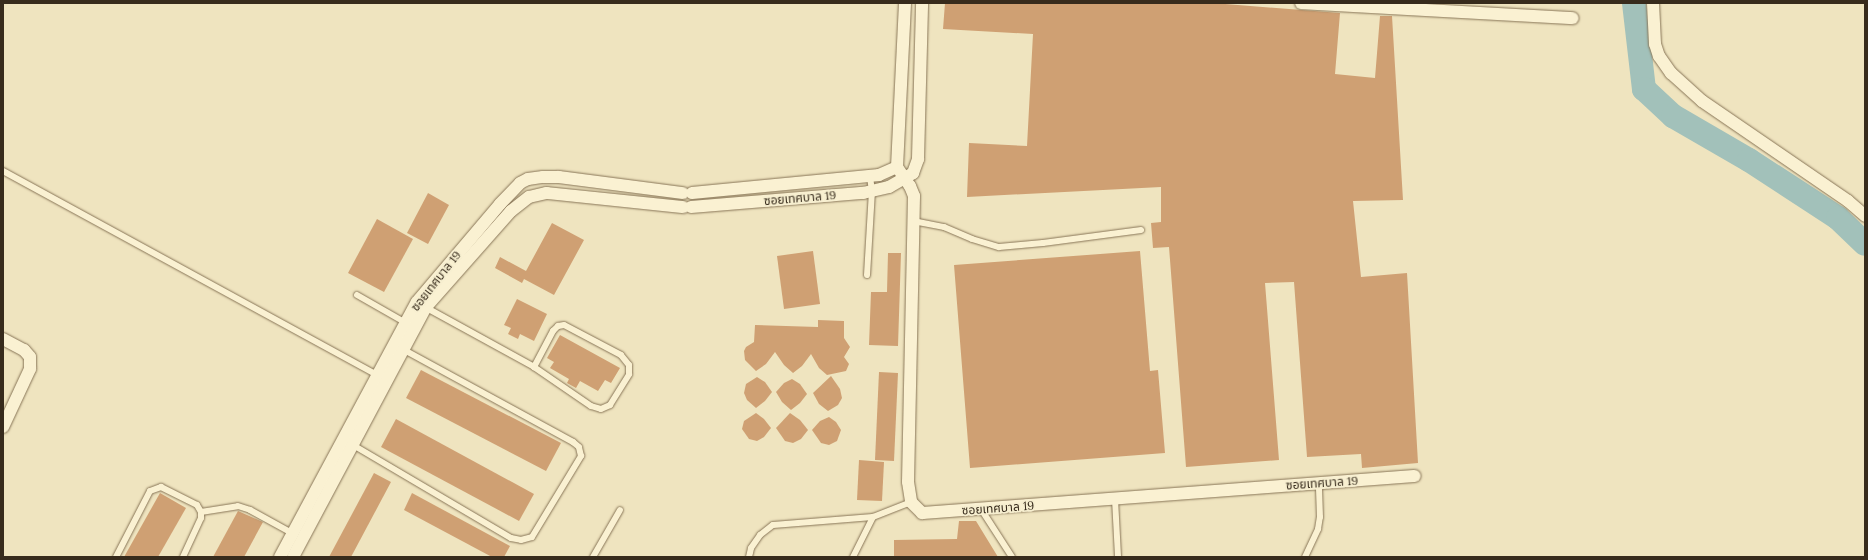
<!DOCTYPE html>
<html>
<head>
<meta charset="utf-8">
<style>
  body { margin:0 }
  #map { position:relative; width:1868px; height:560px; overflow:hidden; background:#efe4bf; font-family:Lora,"Noto Sans Thai",serif }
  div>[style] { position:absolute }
  .river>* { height:24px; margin:-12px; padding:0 12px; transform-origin:12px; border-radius:12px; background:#a2c1ba }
  .building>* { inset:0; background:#cfa073 }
  .roads { filter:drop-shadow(0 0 1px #887557) drop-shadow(0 0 1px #887557) }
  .lane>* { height:6px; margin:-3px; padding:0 3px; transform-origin:3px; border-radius:3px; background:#faf1d2 }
  .street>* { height:12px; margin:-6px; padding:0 6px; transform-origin:6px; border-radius:6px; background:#faf1d2 }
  span { translate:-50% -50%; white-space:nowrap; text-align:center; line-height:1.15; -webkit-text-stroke:3.5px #f6eecf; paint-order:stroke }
  .street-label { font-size:12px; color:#372b1c }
  .frame { position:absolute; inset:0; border:4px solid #372b1c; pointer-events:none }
</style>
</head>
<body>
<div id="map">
  <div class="river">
    <div style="left:1634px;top:3px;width:87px;rotate:83.4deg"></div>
    <div style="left:1644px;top:89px;width:40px;rotate:43deg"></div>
    <div style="left:1673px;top:116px;width:88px;rotate:30.1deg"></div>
    <div style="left:1749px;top:160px;width:106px;rotate:33.1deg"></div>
    <div style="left:1838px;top:218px;width:37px;rotate:44deg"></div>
  </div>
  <div class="building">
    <div style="clip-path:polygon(945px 3px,1213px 3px,1340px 13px,1335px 74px,1375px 78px,1380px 16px,1392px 16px,1403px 200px,1353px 201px,1361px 277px,1407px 273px,1418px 463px,1362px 468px,1361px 454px,1307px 457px,1294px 282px,1265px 283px,1279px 460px,1186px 467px,1169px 247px,1153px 248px,1151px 223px,1161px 222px,1161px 187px,967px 197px,969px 143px,1027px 146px,1033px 34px,943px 29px)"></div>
    <div style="clip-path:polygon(428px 193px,449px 205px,428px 244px,407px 233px)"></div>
    <div style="clip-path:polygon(377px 219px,413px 239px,384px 292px,348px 273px)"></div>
    <div style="clip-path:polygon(552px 223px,584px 240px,554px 295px,524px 279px,522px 283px,495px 268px,500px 257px,526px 271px)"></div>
    <div style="clip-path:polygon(813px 251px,820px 304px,784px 309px,777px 256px)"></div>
    <div style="clip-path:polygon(1140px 251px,1150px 371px,1158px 370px,1165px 453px,970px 468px,954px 265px)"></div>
    <div style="clip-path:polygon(888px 253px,901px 253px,898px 346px,869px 345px,871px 292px,887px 292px)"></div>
    <div style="clip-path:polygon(517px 299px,547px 314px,534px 341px,520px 334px,518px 339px,508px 334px,511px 328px,504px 325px)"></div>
    <div style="clip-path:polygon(818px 320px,844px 321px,844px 338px,850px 347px,844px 357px,849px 364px,846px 371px,827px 375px,819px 368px,811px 354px,802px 366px,793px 373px,784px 365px,775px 352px,766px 364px,756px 371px,745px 360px,744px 351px,746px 347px,754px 342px,755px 325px,818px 327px)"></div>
    <div style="clip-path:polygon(560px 335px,620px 368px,611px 383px,605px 380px,598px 391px,580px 381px,576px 388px,567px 383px,569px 379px,550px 368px,554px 362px,547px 358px)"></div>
    <div style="clip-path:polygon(421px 370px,561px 443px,546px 471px,406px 398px)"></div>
    <div style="clip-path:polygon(879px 372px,898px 373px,894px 461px,875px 460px)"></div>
    <div style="clip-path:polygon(831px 376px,840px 389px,842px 398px,838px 405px,828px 411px,819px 404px,813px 393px)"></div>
    <div style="clip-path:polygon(757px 377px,765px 382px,772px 392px,765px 401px,756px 408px,747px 400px,744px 393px,746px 384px)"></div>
    <div style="clip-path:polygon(792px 379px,800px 384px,807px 394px,800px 403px,791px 410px,782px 402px,776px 392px,784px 383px)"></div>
    <div style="clip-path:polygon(756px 413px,764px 419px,771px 428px,764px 437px,757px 441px,749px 439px,742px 429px,744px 421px)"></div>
    <div style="clip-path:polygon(790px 413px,800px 420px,808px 430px,801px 439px,793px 443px,785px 441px,776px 428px)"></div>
    <div style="clip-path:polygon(829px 417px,836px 422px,841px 430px,837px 441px,829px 445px,821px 443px,812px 430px,820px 421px)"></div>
    <div style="clip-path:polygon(396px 419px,534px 494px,519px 521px,381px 447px)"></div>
    <div style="clip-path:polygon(859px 460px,884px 462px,882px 501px,857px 500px)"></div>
    <div style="clip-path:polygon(374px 473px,391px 482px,351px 557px,329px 557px)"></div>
    <div style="clip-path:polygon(160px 493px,186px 508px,158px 557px,124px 557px)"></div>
    <div style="clip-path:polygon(412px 493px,510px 546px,504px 557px,492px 557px,404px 510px)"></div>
    <div style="clip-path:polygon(238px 511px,263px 522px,244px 557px,213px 557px)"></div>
    <div style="clip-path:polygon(959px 521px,976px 521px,998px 557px,894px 557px,894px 540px,957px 539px)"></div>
  </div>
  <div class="roads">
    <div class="lane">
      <div style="left:3px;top:171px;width:428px;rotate:28.6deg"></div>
      <div style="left:913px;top:221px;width:32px;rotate:11deg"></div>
      <div style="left:944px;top:227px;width:30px;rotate:23deg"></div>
      <div style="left:972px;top:239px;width:28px;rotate:17deg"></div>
      <div style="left:999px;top:247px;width:44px;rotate:-5.2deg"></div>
      <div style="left:1043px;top:243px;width:99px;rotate:-7.6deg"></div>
      <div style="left:867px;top:275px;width:84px;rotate:-86.6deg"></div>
      <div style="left:872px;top:191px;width:15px;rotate:-98deg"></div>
      <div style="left:357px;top:295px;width:56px;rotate:29.7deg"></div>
      <div style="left:425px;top:307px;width:124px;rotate:28.8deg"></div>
      <div style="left:534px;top:367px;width:69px;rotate:34.4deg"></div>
      <div style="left:591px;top:406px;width:10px;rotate:17deg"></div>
      <div style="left:601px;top:409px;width:10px;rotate:-24deg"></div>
      <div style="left:610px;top:405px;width:36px;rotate:-58deg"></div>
      <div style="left:629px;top:374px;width:9px;rotate:-90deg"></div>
      <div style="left:629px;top:365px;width:13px;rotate:-129deg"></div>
      <div style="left:621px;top:355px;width:64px;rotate:-152.2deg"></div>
      <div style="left:564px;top:325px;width:6px;rotate:171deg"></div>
      <div style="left:558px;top:326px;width:7px;rotate:135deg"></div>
      <div style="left:553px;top:331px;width:41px;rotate:117.8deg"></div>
      <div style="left:353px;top:445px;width:183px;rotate:30.5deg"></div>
      <div style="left:511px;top:538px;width:10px;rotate:11deg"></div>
      <div style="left:521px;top:540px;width:11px;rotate:-15deg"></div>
      <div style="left:532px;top:537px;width:95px;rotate:-58.8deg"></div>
      <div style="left:581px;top:456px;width:9px;rotate:-103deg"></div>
      <div style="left:579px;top:447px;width:8px;rotate:-140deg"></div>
      <div style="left:573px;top:442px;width:192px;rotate:-151.4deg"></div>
      <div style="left:1115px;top:499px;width:58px;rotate:87deg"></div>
      <div style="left:981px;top:509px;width:57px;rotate:57.1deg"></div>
      <div style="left:201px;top:512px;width:37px;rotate:-9deg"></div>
      <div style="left:238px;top:506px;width:13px;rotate:18deg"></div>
      <div style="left:250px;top:510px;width:48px;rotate:28.7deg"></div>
      <div style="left:116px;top:557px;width:74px;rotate:-62.7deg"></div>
      <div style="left:150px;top:491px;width:12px;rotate:-20deg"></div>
      <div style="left:161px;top:487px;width:40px;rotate:26.6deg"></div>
      <div style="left:197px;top:505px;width:8px;rotate:60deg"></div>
      <div style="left:201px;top:512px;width:6px;rotate:90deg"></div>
      <div style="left:201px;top:518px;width:43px;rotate:114.8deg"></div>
      <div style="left:593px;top:557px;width:54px;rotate:-60.1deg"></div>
      <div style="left:749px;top:557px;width:9px;rotate:-77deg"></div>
      <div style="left:751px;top:548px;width:16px;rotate:-55deg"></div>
      <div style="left:760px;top:535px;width:16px;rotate:-38deg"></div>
      <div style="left:773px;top:525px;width:100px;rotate:-4.6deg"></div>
      <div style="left:853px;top:557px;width:45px;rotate:-63.4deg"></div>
      <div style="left:873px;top:517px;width:41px;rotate:-21.5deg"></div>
      <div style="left:1305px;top:557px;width:31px;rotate:-65deg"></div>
      <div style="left:1318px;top:529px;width:12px;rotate:-81deg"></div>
      <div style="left:1320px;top:517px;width:33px;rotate:-92deg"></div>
    </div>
    <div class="street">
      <div style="left:1301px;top:3px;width:272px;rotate:3.2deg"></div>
      <div style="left:1653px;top:3px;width:41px;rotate:87.2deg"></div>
      <div style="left:1655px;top:44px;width:13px;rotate:72deg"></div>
      <div style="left:1659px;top:56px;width:21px;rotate:55deg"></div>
      <div style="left:1671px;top:73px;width:42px;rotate:42.1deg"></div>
      <div style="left:1702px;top:101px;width:177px;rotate:34.4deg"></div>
      <div style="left:1848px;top:201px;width:23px;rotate:41deg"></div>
      <div style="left:897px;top:167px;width:23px;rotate:56deg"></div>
      <div style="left:910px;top:186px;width:11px;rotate:68deg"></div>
      <div style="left:914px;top:196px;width:286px;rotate:91.2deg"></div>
      <div style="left:908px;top:482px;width:20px;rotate:81deg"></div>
      <div style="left:911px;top:502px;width:16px;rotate:45deg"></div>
      <div style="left:922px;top:513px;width:494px;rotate:-4.3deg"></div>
      <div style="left:692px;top:193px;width:188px;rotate:-5.5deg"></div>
      <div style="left:879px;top:175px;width:20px;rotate:-24deg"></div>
      <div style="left:897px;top:167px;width:164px;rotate:-87.2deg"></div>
      <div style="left:691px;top:207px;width:173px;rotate:-4.7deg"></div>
      <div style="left:863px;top:193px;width:27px;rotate:-13deg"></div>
      <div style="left:889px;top:187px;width:28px;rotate:-30deg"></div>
      <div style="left:913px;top:173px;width:15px;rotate:-70deg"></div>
      <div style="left:918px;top:159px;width:156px;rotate:-88.5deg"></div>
      <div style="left:3px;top:339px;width:24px;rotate:28deg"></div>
      <div style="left:24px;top:350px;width:9px;rotate:49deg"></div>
      <div style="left:30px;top:357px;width:12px;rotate:90deg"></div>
      <div style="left:30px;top:369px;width:64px;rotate:115deg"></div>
      <div style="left:280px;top:557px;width:289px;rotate:-61.8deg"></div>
      <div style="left:417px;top:302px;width:128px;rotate:-49.7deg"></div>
      <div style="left:500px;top:204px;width:29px;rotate:-46deg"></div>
      <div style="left:520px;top:183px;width:9px;rotate:-27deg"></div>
      <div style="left:528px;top:179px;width:15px;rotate:-8deg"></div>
      <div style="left:543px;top:177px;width:16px"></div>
      <div style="left:559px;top:177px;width:125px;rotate:7.4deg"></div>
      <div style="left:293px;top:557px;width:283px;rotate:-62deg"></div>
      <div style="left:426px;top:307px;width:128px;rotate:-48.5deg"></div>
      <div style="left:511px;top:211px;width:23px;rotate:-38deg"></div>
      <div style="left:529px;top:197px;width:18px;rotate:-13deg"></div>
      <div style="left:547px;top:193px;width:137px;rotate:5.9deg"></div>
    </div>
  </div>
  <div class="street-label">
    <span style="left:800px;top:198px;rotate:-5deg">ซอยเทศบาล 19</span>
    <span style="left:436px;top:281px;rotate:-52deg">ซอยเทศบาล 19</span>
    <span style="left:1322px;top:483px;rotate:-4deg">ซอยเทศบาล 19</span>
    <span style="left:998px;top:508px;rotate:-4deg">ซอยเทศบาล 19</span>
  </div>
  <div class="frame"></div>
</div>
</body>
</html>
